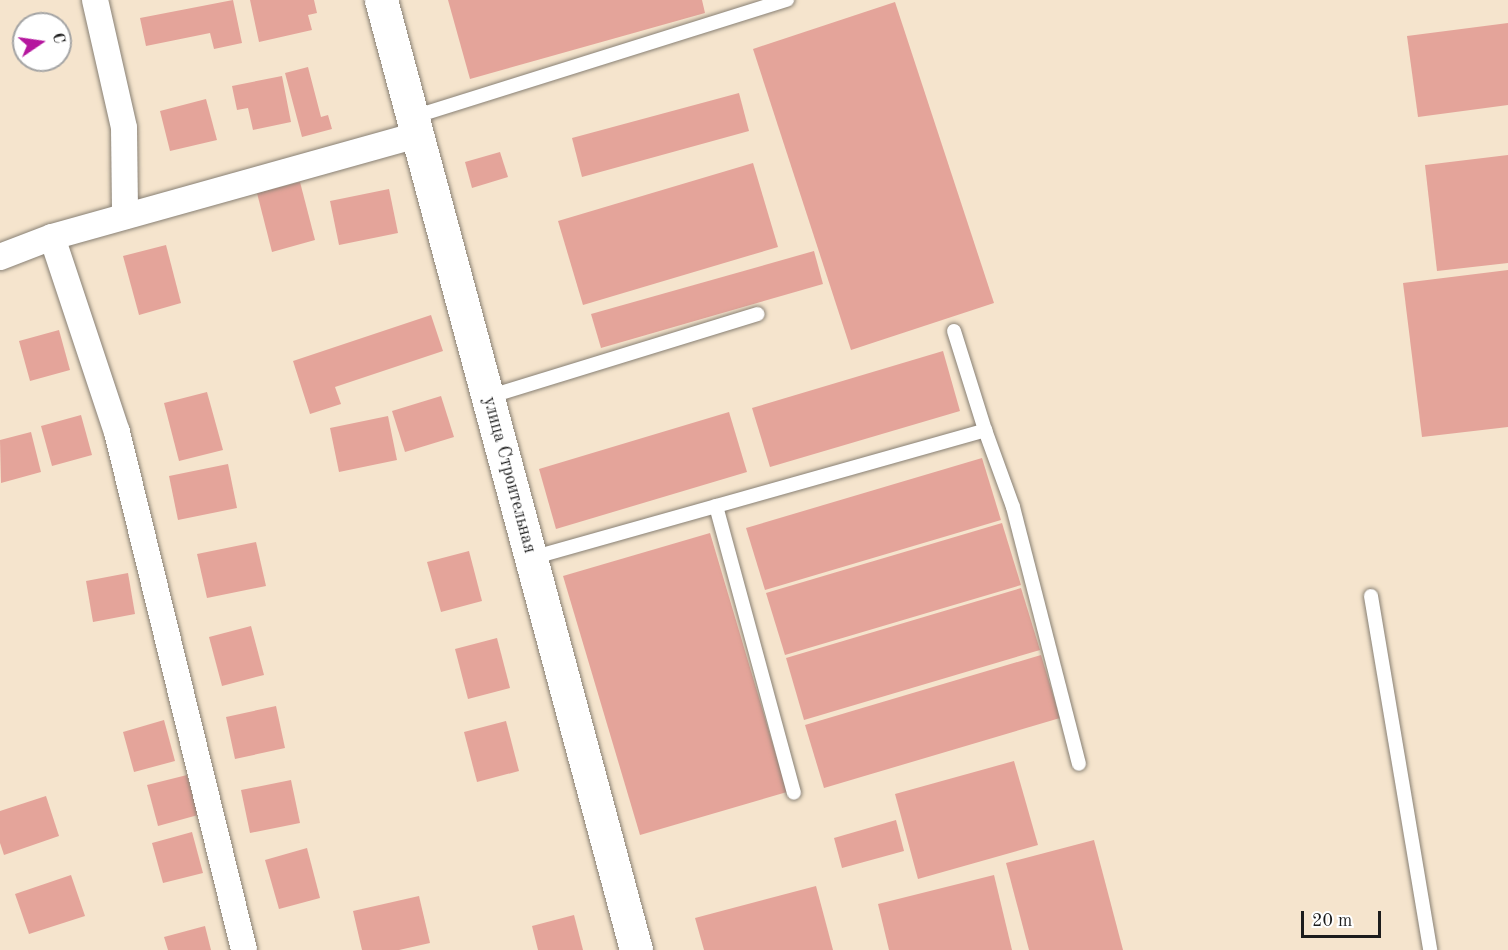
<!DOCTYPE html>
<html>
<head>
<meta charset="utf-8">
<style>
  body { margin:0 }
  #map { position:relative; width:1508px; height:950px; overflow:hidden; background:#f5e4cd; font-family:"Old Standard TT",serif }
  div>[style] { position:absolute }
  .building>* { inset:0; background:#e4a49a }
  .roads { filter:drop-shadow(0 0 2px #888074) drop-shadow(0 0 2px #888074) }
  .lane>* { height:14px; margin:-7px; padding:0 7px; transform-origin:7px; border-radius:7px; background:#fff }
  .street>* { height:26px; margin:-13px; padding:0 13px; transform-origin:13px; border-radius:13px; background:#fff }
  .secondary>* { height:33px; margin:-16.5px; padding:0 16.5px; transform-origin:16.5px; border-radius:16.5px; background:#fff }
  span { translate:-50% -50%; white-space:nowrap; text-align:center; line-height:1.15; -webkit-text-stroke:6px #fff; paint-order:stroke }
  .street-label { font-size:18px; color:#1c1c1c }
  .north { position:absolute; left:12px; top:12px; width:60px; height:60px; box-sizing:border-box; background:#fff; border:2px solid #a4a4a4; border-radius:50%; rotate:77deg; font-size:16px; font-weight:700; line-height:24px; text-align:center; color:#1c1c1c }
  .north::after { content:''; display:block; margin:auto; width:21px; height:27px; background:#b5179e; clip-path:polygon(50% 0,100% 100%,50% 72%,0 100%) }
  .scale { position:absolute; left:1301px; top:911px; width:80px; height:27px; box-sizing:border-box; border:3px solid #1c1c1c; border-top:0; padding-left:8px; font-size:18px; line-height:21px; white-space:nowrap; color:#1c1c1c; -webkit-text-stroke:4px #fff; paint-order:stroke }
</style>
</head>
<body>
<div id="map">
  <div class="building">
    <div style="clip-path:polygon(233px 0,242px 43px,214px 49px,210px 33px,146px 46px,140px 18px)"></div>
    <div style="clip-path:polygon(250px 0,314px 0,317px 13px,308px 15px,312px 30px,259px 42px)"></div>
    <div style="clip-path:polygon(448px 0,702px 0,705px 13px,470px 79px)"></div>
    <div style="clip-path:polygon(895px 2px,994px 303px,851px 350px,753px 49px)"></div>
    <div style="clip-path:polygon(1508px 23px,1508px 105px,1418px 117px,1407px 36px)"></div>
    <div style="clip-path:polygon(308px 67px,321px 117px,328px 115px,332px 129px,302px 137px,285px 73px)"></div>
    <div style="clip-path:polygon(282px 76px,291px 122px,253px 130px,248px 108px,237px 110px,232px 86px)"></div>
    <div style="clip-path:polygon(739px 93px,749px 131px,582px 177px,572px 138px)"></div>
    <div style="clip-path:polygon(206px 99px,217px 140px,170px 151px,160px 111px)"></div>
    <div style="clip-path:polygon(500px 152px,508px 177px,472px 188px,465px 162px)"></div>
    <div style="clip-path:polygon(1508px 155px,1508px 263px,1437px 271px,1425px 165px)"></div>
    <div style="clip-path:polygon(753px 163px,778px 247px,583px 305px,558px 221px)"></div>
    <div style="clip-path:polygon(300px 182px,315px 240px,272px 252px,257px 193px)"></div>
    <div style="clip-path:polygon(389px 189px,398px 233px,339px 245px,330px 201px)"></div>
    <div style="clip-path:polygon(166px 245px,181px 303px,139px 315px,123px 256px)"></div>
    <div style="clip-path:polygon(814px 251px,823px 284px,601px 348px,591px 314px)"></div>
    <div style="clip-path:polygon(1508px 270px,1508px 427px,1422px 437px,1403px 283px)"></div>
    <div style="clip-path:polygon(431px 315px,443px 351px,335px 387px,341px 404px,310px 414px,293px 361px)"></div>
    <div style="clip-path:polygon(59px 330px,70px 370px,30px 381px,19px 341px)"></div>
    <div style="clip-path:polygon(943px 351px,960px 411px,770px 467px,752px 408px)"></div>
    <div style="clip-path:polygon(207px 392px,223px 450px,179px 461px,164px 403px)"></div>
    <div style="clip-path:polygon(441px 396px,454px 437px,405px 452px,392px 411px)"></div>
    <div style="clip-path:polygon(729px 412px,747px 472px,556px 529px,539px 469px)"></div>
    <div style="clip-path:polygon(81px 415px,92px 455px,52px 466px,41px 426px)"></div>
    <div style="clip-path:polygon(388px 416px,397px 460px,339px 472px,330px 428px)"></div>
    <div style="clip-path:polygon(31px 432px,41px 472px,1px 483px,0 440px)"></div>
    <div style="clip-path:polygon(982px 458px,1001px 520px,765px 590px,746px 528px)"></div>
    <div style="clip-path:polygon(228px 464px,237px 508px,178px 520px,169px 476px)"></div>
    <div style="clip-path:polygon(1002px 523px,1021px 585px,785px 655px,766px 593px)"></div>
    <div style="clip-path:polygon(710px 533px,787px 792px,640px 835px,563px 576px)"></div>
    <div style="clip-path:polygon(256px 542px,266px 586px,207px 598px,197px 554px)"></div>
    <div style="clip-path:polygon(469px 551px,482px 601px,441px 612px,427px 562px)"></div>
    <div style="clip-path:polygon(128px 573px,135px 614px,93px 622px,86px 581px)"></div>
    <div style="clip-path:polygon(1021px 588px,1040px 650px,804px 720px,786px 658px)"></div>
    <div style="clip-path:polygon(251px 626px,264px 675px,222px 686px,209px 637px)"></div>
    <div style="clip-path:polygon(497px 638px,510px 688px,468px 699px,455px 649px)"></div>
    <div style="clip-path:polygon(1041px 655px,1060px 718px,824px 788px,805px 725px)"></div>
    <div style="clip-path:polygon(276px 706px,285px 748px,235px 759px,226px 717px)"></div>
    <div style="clip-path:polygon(164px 720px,175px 761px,134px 772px,123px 732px)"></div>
    <div style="clip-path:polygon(506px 721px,519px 771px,477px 782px,464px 732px)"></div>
    <div style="clip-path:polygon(1014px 761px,1038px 845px,918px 879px,895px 794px)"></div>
    <div style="clip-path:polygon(187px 775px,198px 815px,158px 826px,147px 785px)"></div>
    <div style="clip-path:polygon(291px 780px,300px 823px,250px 833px,241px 790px)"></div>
    <div style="clip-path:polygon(46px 796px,59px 836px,4px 855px,0 843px,0 811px)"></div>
    <div style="clip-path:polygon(896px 820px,904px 851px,842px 868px,834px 838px)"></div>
    <div style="clip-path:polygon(192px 832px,203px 873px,163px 883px,152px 843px)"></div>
    <div style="clip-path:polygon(1094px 840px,1123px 950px,1029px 950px,1006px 863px)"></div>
    <div style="clip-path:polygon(307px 848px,320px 898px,279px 909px,265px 860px)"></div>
    <div style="clip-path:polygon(71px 875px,85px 916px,29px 934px,15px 894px)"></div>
    <div style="clip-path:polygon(994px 875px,1012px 950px,889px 950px,878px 904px)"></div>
    <div style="clip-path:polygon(816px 886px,833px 950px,704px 950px,695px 918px)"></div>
    <div style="clip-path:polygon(419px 896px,430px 943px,399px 950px,362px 950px,353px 911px)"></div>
    <div style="clip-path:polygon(574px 915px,583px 950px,538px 950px,532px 926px)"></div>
    <div style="clip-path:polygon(205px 926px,211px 950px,168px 950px,164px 937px)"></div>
  </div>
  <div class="roads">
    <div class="lane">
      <div style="left:413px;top:117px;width:392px;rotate:-17.4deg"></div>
      <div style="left:954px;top:331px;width:104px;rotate:72.6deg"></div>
      <div style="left:985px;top:430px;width:82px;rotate:70deg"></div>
      <div style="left:1013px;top:507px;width:265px;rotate:75.6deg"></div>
      <div style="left:488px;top:397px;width:282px;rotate:-17.1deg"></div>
      <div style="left:716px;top:506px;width:297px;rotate:74.8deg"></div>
      <div style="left:531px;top:558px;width:472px;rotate:-15.7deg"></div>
      <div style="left:1371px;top:596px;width:359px;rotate:80.5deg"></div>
    </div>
    <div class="street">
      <div style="left:95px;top:0;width:131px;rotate:77.2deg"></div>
      <div style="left:124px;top:128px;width:88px;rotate:89.3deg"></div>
      <div style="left:52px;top:237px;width:206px;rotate:71.6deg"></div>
      <div style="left:117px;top:432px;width:533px;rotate:76.22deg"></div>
      <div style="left:0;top:257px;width:56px;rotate:-21deg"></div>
      <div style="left:52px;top:237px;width:380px;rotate:-15.6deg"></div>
    </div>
    <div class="secondary">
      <div style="left:381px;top:0;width:984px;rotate:74.97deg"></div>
    </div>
  </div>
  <div class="street-label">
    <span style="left:509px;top:475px;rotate:75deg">улица Строительная</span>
  </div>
  <div class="north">С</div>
  <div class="scale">20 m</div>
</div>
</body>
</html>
